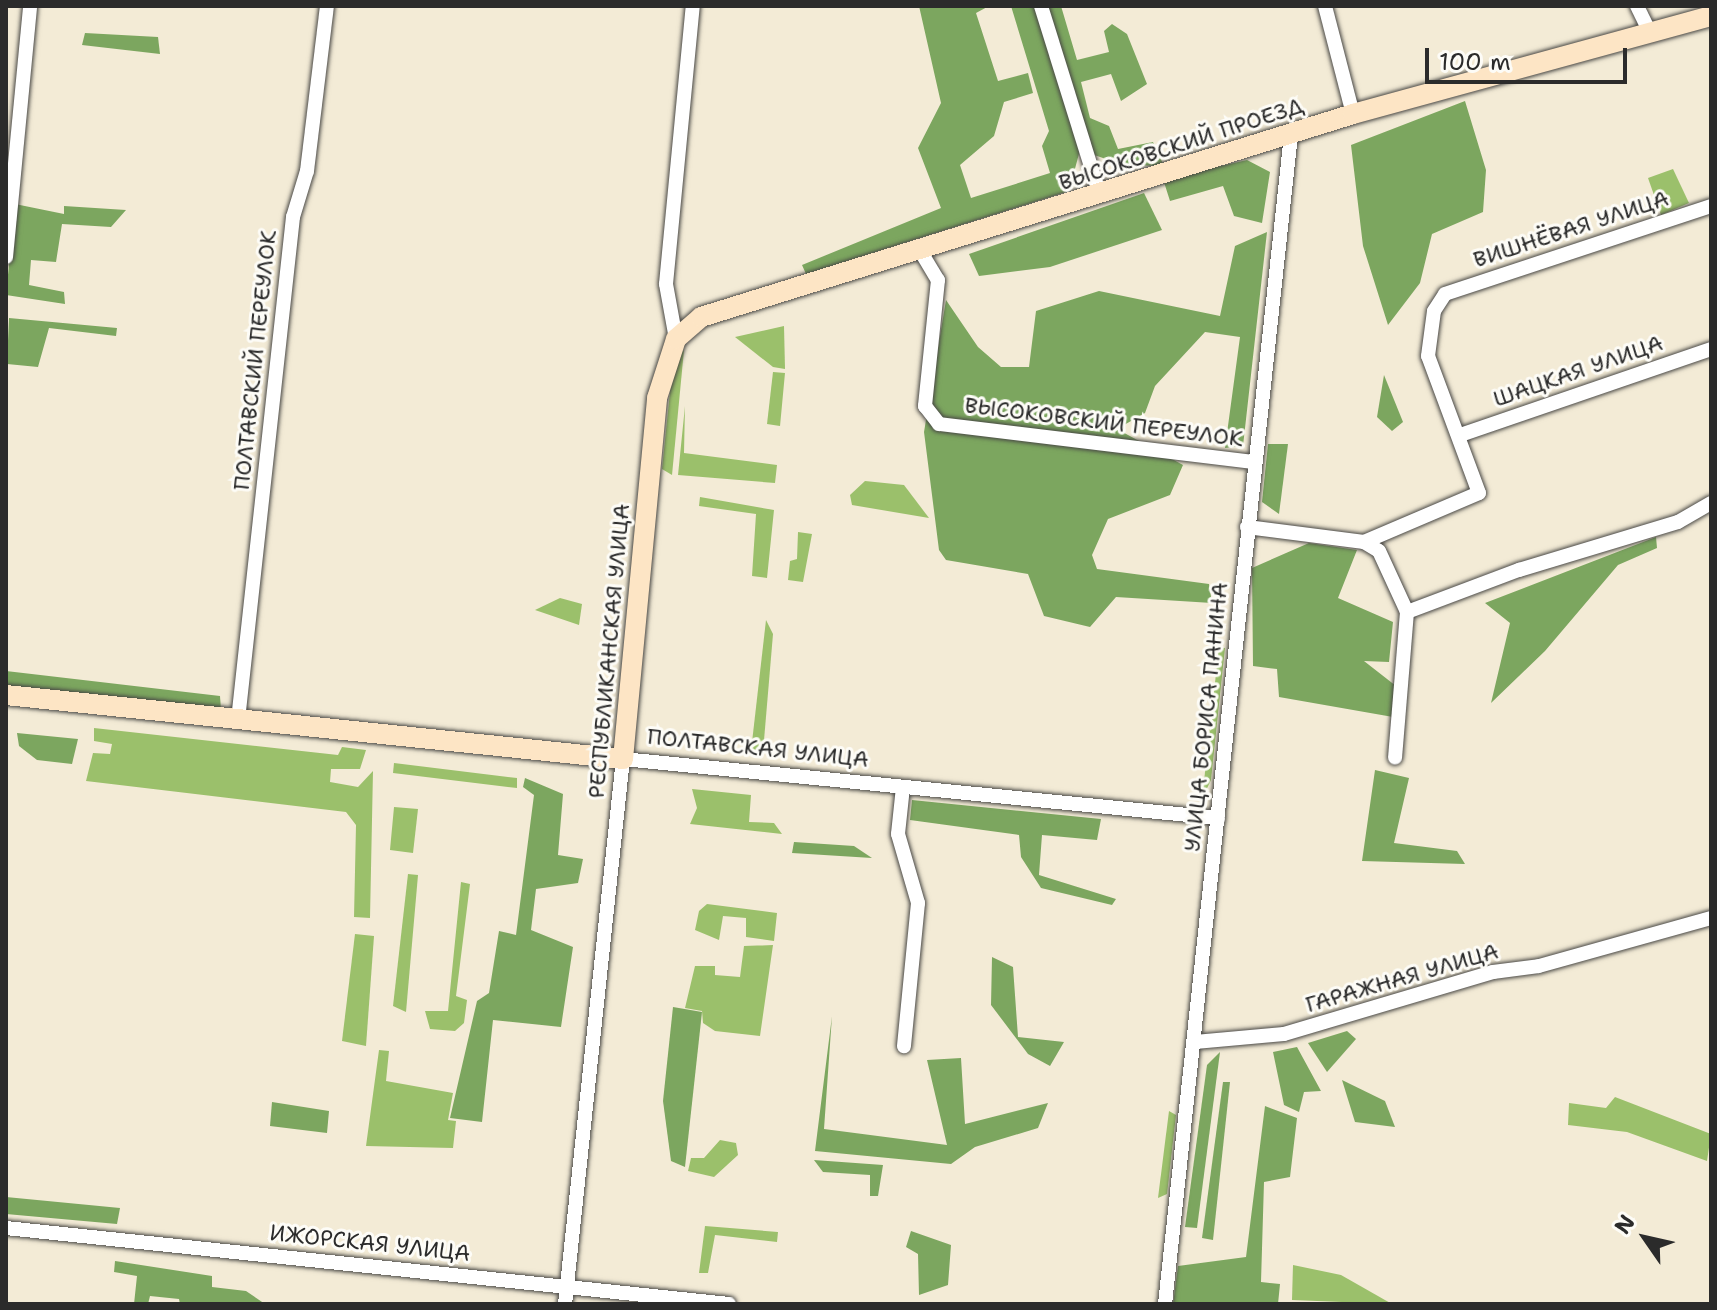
<!DOCTYPE html>
<html>
<head>
<meta charset="utf-8">
<style>
  body { margin:0 }
  #map { position:relative; width:1717px; height:1310px; overflow:hidden; background:#f3ebd6; font-family:"Shantell Sans",sans-serif }
  div>[style] { position:absolute }
  .green>* { inset:0; background:#9bc06b }
  .forest>* { inset:0; background:#7ca65f }
  .roads { filter:drop-shadow(0 0 2px #494845) drop-shadow(0 0 2px #494845) }
  .street>* { height:14px; margin:-7px; padding:0 7px; transform-origin:7px; border-radius:7px; background:#fff }
  .secondary>* { height:20px; margin:-10px; padding:0 10px; transform-origin:10px; border-radius:10px; background:#fde5c5 }
  span { translate:-50% -50%; white-space:nowrap; text-align:center; line-height:1.15; -webkit-text-stroke:6px #fdfcf7; paint-order:stroke }
  .street-label { font-size:22px; color:#2b2b2b }
  .frame { position:absolute; inset:0; border:8px solid #2b2b2b; pointer-events:none }
  .north { position:absolute; left:1605px; top:1198px; width:80px; height:80px; -webkit-text-stroke:6px #fdfcf7; paint-order:stroke; rotate:304deg; font-size:22px; font-weight:700; line-height:32px; text-align:center; color:#2b2b2b }
  .north::after { content:''; display:block; margin:auto; width:28px; height:36px; background:#2b2b2b; clip-path:polygon(50% 0,100% 100%,50% 72%,0 100%) }
  .scale { position:absolute; left:1425px; top:48px; width:202px; height:36px; box-sizing:border-box; border:4px solid #2b2b2b; border-top:0; padding-left:10px; font-size:24px; line-height:28px; white-space:nowrap; color:#2b2b2b; -webkit-text-stroke:6px #fdfcf7; paint-order:stroke }
</style>
</head>
<body>
<div id="map">
  <div class="green">
    <div style="clip-path:polygon(1673px 169px,1689px 203px,1661px 215px,1648px 178px)"></div>
    <div style="clip-path:polygon(784px 326px,785px 369px,773px 367px,735px 337px)"></div>
    <div style="clip-path:polygon(684px 350px,672px 475px,662px 469px,673px 363px)"></div>
    <div style="clip-path:polygon(773px 372px,785px 373px,780px 426px,767px 424px)"></div>
    <div style="clip-path:polygon(685px 406px,684px 453px,777px 465px,775px 483px,678px 475px)"></div>
    <div style="clip-path:polygon(865px 481px,904px 485px,929px 518px,852px 505px,850px 495px)"></div>
    <div style="clip-path:polygon(700px 497px,774px 510px,767px 578px,752px 576px,756px 514px,699px 506px)"></div>
    <div style="clip-path:polygon(798px 532px,812px 534px,803px 582px,788px 580px,790px 561px,797px 559px)"></div>
    <div style="clip-path:polygon(560px 598px,582px 604px,579px 625px,535px 610px)"></div>
    <div style="clip-path:polygon(766px 620px,773px 634px,763px 752px,751px 751px)"></div>
    <div style="clip-path:polygon(1219px 647px,1225px 648px,1211px 780px,1202px 799px)"></div>
    <div style="clip-path:polygon(94px 728px,338px 755px,342px 747px,366px 750px,360px 769px,331px 769px,330px 782px,358px 787px,373px 771px,370px 918px,354px 917px,356px 825px,346px 812px,86px 781px,93px 753px,110px 754px,112px 744px,94px 741px)"></div>
    <div style="clip-path:polygon(394px 763px,517px 778px,517px 788px,393px 773px)"></div>
    <div style="clip-path:polygon(692px 789px,751px 795px,749px 822px,774px 823px,782px 834px,690px 824px,697px 808px)"></div>
    <div style="clip-path:polygon(394px 807px,418px 809px,413px 853px,390px 850px)"></div>
    <div style="clip-path:polygon(408px 874px,418px 875px,406px 1012px,393px 1006px)"></div>
    <div style="clip-path:polygon(461px 882px,470px 884px,456px 996px,467px 1000px,464px 1023px,455px 1031px,430px 1029px,425px 1011px,448px 1011px)"></div>
    <div style="clip-path:polygon(707px 904px,777px 913px,774px 941px,746px 937px,746px 918px,723px 916px,719px 940px,695px 930px,699px 911px)"></div>
    <div style="clip-path:polygon(355px 934px,374px 936px,366px 1046px,342px 1041px)"></div>
    <div style="clip-path:polygon(773px 945px,760px 1036px,715px 1031px,703px 1023px,702px 1011px,685px 1008px,695px 966px,715px 966px,715px 975px,740px 977px,744px 946px)"></div>
    <div style="clip-path:polygon(379px 1050px,389px 1051px,386px 1081px,453px 1093px,448px 1120px,456px 1121px,453px 1148px,366px 1146px)"></div>
    <div style="clip-path:polygon(1615px 1097px,1711px 1134px,1707px 1161px,1627px 1132px,1568px 1125px,1569px 1103px,1606px 1108px)"></div>
    <div style="clip-path:polygon(1169px 1111px,1176px 1115px,1167px 1194px,1158px 1198px)"></div>
    <div style="clip-path:polygon(720px 1140px,736px 1143px,738px 1155px,714px 1177px,688px 1171px,691px 1158px,704px 1158px)"></div>
    <div style="clip-path:polygon(705px 1226px,778px 1232px,777px 1242px,715px 1235px,708px 1273px,699px 1273px)"></div>
    <div style="clip-path:polygon(1293px 1265px,1341px 1275px,1392px 1304px,1292px 1300px)"></div>
  </div>
  <div class="forest">
    <div style="clip-path:polygon(919px 6px,989px 6px,976px 13px,998px 81px,1028px 73px,1033px 93px,1004px 102px,994px 136px,960px 165px,971px 198px,1050px 173px,1042px 146px,1049px 131px,1011px 6px,1061px 6px,1077px 60px,1109px 52px,1104px 31px,1112px 24px,1127px 34px,1147px 84px,1121px 101px,1111px 74px,1081px 82px,1090px 118px,1109px 126px,1118px 149px,1153px 142px,1164px 166px,1123px 165px,1080px 150px,1069px 191px,806px 274px,802px 265px,941px 208px,918px 148px,941px 103px)"></div>
    <div style="clip-path:polygon(85px 33px,158px 37px,160px 54px,82px 45px)"></div>
    <div style="clip-path:polygon(1465px 101px,1486px 170px,1483px 212px,1432px 234px,1420px 283px,1388px 325px,1363px 246px,1351px 145px)"></div>
    <div style="clip-path:polygon(1247px 160px,1270px 172px,1262px 223px,1234px 216px,1223px 186px,1170px 201px,1163px 179px)"></div>
    <div style="clip-path:polygon(1144px 193px,1162px 230px,1050px 267px,979px 276px,969px 254px)"></div>
    <div style="clip-path:polygon(15px 204px,64px 214px,64px 206px,126px 210px,111px 227px,62px 224px,56px 262px,31px 260px,29px 285px,64px 292px,65px 304px,6px 295px)"></div>
    <div style="clip-path:polygon(1267px 232px,1243px 446px,1225px 448px,1240px 337px,1205px 332px,1155px 386px,1145px 413px,1117px 429px,1183px 465px,1170px 495px,1108px 519px,1092px 555px,1097px 569px,1209px 584px,1212px 603px,1116px 597px,1090px 627px,1044px 616px,1028px 574px,946px 560px,939px 550px,924px 432px,946px 300px,978px 347px,1001px 367px,1029px 367px,1036px 311px,1099px 291px,1220px 316px,1235px 246px)"></div>
    <div style="clip-path:polygon(9px 318px,117px 328px,116px 336px,49px 328px,38px 367px,7px 364px)"></div>
    <div style="clip-path:polygon(1384px 375px,1403px 422px,1392px 431px,1377px 417px)"></div>
    <div style="clip-path:polygon(1268px 444px,1288px 444px,1279px 514px,1262px 502px)"></div>
    <div style="clip-path:polygon(1656px 537px,1657px 548px,1618px 565px,1545px 651px,1491px 703px,1510px 623px,1485px 603px)"></div>
    <div style="clip-path:polygon(1309px 543px,1357px 550px,1338px 598px,1393px 622px,1389px 662px,1364px 661px,1396px 686px,1393px 717px,1279px 697px,1277px 669px,1253px 666px,1252px 568px)"></div>
    <div style="clip-path:polygon(6px 671px,220px 696px,221px 710px,6px 688px)"></div>
    <div style="clip-path:polygon(17px 733px,78px 739px,72px 764px,37px 760px,19px 746px)"></div>
    <div style="clip-path:polygon(1375px 770px,1409px 778px,1394px 843px,1457px 851px,1465px 864px,1362px 861px)"></div>
    <div style="clip-path:polygon(525px 778px,563px 794px,558px 855px,583px 859px,578px 883px,536px 889px,531px 930px,573px 947px,561px 1027px,493px 1020px,482px 1122px,450px 1118px,477px 1001px,489px 993px,499px 931px,516px 935px,534px 795px,523px 787px)"></div>
    <div style="clip-path:polygon(912px 800px,1101px 819px,1097px 840px,1042px 835px,1039px 875px,1116px 899px,1112px 905px,1041px 888px,1021px 857px,1019px 835px,910px 820px)"></div>
    <div style="clip-path:polygon(794px 842px,854px 846px,872px 858px,792px 853px)"></div>
    <div style="clip-path:polygon(992px 957px,1013px 967px,1018px 1037px,1064px 1042px,1050px 1066px,1028px 1054px,991px 1005px)"></div>
    <div style="clip-path:polygon(673px 1007px,702px 1012px,685px 1167px,671px 1161px,663px 1101px)"></div>
    <div style="clip-path:polygon(832px 1016px,824px 1129px,947px 1145px,927px 1060px,961px 1058px,965px 1124px,1048px 1103px,1038px 1128px,975px 1147px,951px 1164px,815px 1151px)"></div>
    <div style="clip-path:polygon(1347px 1031px,1356px 1039px,1327px 1072px,1308px 1043px)"></div>
    <div style="clip-path:polygon(1297px 1047px,1321px 1091px,1304px 1092px,1299px 1112px,1284px 1105px,1273px 1052px)"></div>
    <div style="clip-path:polygon(1220px 1052px,1197px 1228px,1185px 1227px,1207px 1065px)"></div>
    <div style="clip-path:polygon(1342px 1080px,1385px 1101px,1395px 1127px,1355px 1122px)"></div>
    <div style="clip-path:polygon(1223px 1082px,1230px 1082px,1213px 1240px,1202px 1238px)"></div>
    <div style="clip-path:polygon(272px 1102px,329px 1111px,327px 1133px,270px 1126px)"></div>
    <div style="clip-path:polygon(1265px 1106px,1297px 1118px,1290px 1177px,1264px 1182px,1261px 1282px,1280px 1284px,1278px 1304px,1173px 1304px,1178px 1266px,1246px 1257px)"></div>
    <div style="clip-path:polygon(814px 1160px,883px 1165px,878px 1196px,870px 1196px,870px 1175px,823px 1172px)"></div>
    <div style="clip-path:polygon(6px 1197px,120px 1208px,117px 1224px,6px 1214px)"></div>
    <div style="clip-path:polygon(911px 1231px,951px 1245px,948px 1285px,919px 1295px,918px 1254px,906px 1247px)"></div>
    <div style="clip-path:polygon(115px 1261px,212px 1276px,212px 1287px,246px 1291px,265px 1304px,180px 1304px,179px 1299px,150px 1296px,148px 1304px,134px 1304px,137px 1276px,114px 1272px)"></div>
  </div>
  <div class="roads">
    <div class="street">
      <div style="left:1041px;top:6px;width:198px;rotate:72.7deg"></div>
      <div style="left:1325px;top:6px;width:112px;rotate:75.5deg"></div>
      <div style="left:1637px;top:6px;width:30px;rotate:64deg"></div>
      <div style="left:921px;top:252px;width:33px;rotate:59deg"></div>
      <div style="left:938px;top:280px;width:127px;rotate:95.9deg"></div>
      <div style="left:925px;top:406px;width:23px;rotate:52deg"></div>
      <div style="left:939px;top:424px;width:318px;rotate:6.9deg"></div>
      <div style="left:6px;top:257px;width:252px;rotate:-84.5deg"></div>
      <div style="left:676px;top:339px;width:56px;rotate:-100.3deg"></div>
      <div style="left:666px;top:284px;width:279px;rotate:-84.5deg"></div>
      <div style="left:1460px;top:435px;width:265px;rotate:-18.9deg"></div>
      <div style="left:1247px;top:527px;width:118px;rotate:7.3deg"></div>
      <div style="left:1364px;top:542px;width:17px;rotate:31deg"></div>
      <div style="left:1379px;top:551px;width:67px;rotate:65.3deg"></div>
      <div style="left:1407px;top:612px;width:146px;rotate:94.7deg"></div>
      <div style="left:1364px;top:542px;width:125px;rotate:-23.1deg"></div>
      <div style="left:1479px;top:493px;width:146px;rotate:-110.4deg"></div>
      <div style="left:1428px;top:356px;width:45px;rotate:-82.4deg"></div>
      <div style="left:1434px;top:311px;width:20px;rotate:-57deg"></div>
      <div style="left:1445px;top:294px;width:280px;rotate:-18.3deg"></div>
      <div style="left:1407px;top:612px;width:120px;rotate:-20.6deg"></div>
      <div style="left:1519px;top:570px;width:166px;rotate:-16.8deg"></div>
      <div style="left:1678px;top:522px;width:38px;rotate:-30deg"></div>
      <div style="left:238px;top:720px;width:506px;rotate:-83.76deg"></div>
      <div style="left:293px;top:217px;width:48px;rotate:-73.1deg"></div>
      <div style="left:307px;top:171px;width:166px;rotate:-83.1deg"></div>
      <div style="left:903px;top:787px;width:47px;rotate:96.1deg"></div>
      <div style="left:898px;top:834px;width:72px;rotate:73.8deg"></div>
      <div style="left:918px;top:903px;width:144px;rotate:95.6deg"></div>
      <div style="left:1195px;top:1042px;width:89px;rotate:-5.1deg"></div>
      <div style="left:1284px;top:1034px;width:218px;rotate:-16.5deg"></div>
      <div style="left:1493px;top:972px;width:46px;rotate:-7.4deg"></div>
      <div style="left:1539px;top:966px;width:179px;rotate:-15.6deg"></div>
      <div style="left:6px;top:1228px;width:727px;rotate:6deg"></div>
      <div style="left:565px;top:1304px;width:548px;rotate:-83.93deg"></div>
      <div style="left:623px;top:759px;width:598px;rotate:5.66deg"></div>
      <div style="left:1165px;top:1304px;width:1176px;rotate:-83.85deg"></div>
    </div>
    <div class="secondary">
      <div style="left:6px;top:695px;width:620px;rotate:5.92deg"></div>
      <div style="left:623px;top:759px;width:363px;rotate:-84.6deg"></div>
      <div style="left:657px;top:398px;width:62px;rotate:-72.1deg"></div>
      <div style="left:676px;top:339px;width:33px;rotate:-41deg"></div>
      <div style="left:701px;top:317px;width:683px;rotate:-17.29deg"></div>
      <div style="left:1353px;top:114px;width:371px;rotate:-15.3deg"></div>
    </div>
  </div>
  <div class="street-label">
    <span style="left:1181px;top:144px;rotate:-18deg">ВЫСОКОВСКИЙ ПРОЕЗД</span>
    <span style="left:1571px;top:229px;rotate:-18deg">ВИШНЁВАЯ УЛИЦА</span>
    <span style="left:255px;top:360px;rotate:-84deg">ПОЛТАВСКИЙ ПЕРЕУЛОК</span>
    <span style="left:1578px;top:371px;rotate:-19deg">ШАЦКАЯ УЛИЦА</span>
    <span style="left:1104px;top:422px;rotate:7deg">ВЫСОКОВСКИЙ ПЕРЕУЛОК</span>
    <span style="left:609px;top:651px;rotate:-85deg">РЕСПУБЛИКАНСКАЯ УЛИЦА</span>
    <span style="left:1206px;top:717px;rotate:-84deg">УЛИЦА БОРИСА ПАНИНА</span>
    <span style="left:758px;top:748px;rotate:6deg">ПОЛТАВСКАЯ УЛИЦА</span>
    <span style="left:1402px;top:978px;rotate:-16deg">ГАРАЖНАЯ УЛИЦА</span>
    <span style="left:370px;top:1243px;rotate:6deg">ИЖОРСКАЯ УЛИЦА</span>
  </div>
  <div class="frame"></div>
  <div class="north">N</div>
  <div class="scale">100 m</div>
</div>
</body>
</html>
